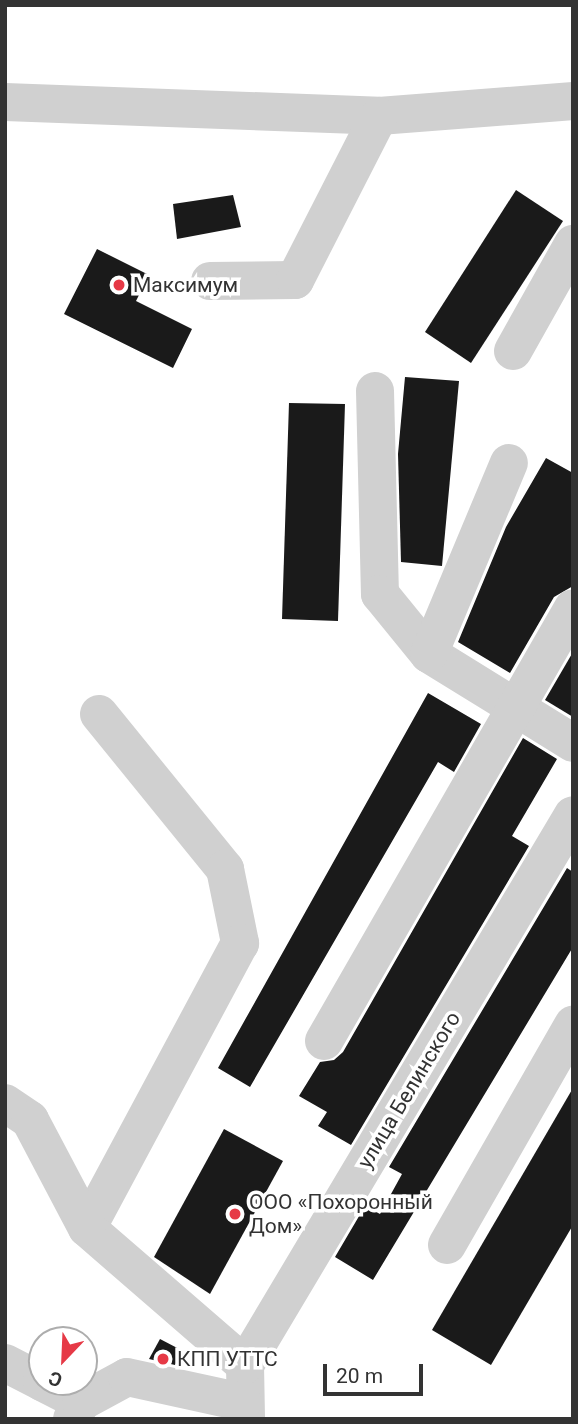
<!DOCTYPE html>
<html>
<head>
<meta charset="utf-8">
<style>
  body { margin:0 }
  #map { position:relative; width:578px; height:1424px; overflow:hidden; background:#fff; font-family:Roboto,sans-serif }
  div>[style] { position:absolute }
  .building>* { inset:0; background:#1a1a1a }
  .minor>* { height:38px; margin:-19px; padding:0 19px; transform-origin:19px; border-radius:19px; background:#d0d0d0 }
  .dots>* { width:19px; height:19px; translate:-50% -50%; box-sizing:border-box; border:4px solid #fff; border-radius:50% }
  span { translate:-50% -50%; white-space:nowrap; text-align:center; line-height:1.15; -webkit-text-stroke:7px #fff; paint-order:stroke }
  .poi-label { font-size:21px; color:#333 }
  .left { translate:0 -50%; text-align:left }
  .street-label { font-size:21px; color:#333 }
  .frame { position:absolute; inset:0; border:7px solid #333; pointer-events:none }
  .north { position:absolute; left:28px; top:1326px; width:70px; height:70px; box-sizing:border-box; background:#fff; border:2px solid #adadad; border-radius:50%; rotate:203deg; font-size:19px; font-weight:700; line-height:28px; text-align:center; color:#333 }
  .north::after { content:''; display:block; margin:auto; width:24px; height:32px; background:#e63946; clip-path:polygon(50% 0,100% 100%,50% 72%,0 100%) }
  .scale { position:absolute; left:323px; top:1364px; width:100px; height:32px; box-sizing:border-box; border:4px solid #333; border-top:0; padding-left:9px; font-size:21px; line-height:24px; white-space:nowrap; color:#333; -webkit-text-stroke:5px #fff; paint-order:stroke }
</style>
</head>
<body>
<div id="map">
  <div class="building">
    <div style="clip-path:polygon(516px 190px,563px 221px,471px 363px,425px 332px)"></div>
    <div style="clip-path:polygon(233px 195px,241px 227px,177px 239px,173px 204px)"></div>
    <div style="clip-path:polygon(97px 249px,149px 275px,136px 301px,192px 329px,173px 368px,64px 314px)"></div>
    <div style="clip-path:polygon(405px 377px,459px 381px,442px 566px,401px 562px,398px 454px)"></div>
    <div style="clip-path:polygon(289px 403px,345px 404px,338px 621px,282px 619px)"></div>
    <div style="clip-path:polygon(546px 458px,573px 473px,573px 586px,554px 597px,510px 673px,458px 642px,506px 527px)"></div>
    <div style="clip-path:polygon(573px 652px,573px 717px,545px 700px)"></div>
    <div style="clip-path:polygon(428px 693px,481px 724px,454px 772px,438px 762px,250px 1087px,218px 1068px)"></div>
    <div style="clip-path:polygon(523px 738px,557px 759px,512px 836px,529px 846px,351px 1145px,318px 1126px,327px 1112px,299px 1096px,320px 1062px,334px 1060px,343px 1052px)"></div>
    <div style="clip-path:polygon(567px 868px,573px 872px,573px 947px,373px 1280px,335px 1257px,365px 1206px,380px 1214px,402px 1174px,389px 1167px)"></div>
    <div style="clip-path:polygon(573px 1088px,573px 1225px,491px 1365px,432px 1330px)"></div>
    <div style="clip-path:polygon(224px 1129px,283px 1161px,210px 1294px,154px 1257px)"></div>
    <div style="clip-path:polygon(160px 1339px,183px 1351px,175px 1365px,149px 1359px)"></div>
  </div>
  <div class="minor">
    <div style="left:5px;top:102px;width:374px;rotate:2.1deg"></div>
    <div style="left:379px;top:116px;width:195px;rotate:-4.4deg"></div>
    <div style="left:210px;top:281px;width:85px;rotate:-0.7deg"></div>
    <div style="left:295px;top:280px;width:184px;rotate:-62.9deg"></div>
    <div style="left:513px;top:351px;width:123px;rotate:-60.7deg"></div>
    <div style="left:375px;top:391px;width:203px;rotate:88.6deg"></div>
    <div style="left:380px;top:594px;width:77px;rotate:50.8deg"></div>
    <div style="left:429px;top:654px;width:169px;rotate:31.7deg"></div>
    <div style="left:429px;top:654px;width:207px;rotate:-67.3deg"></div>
    <div style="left:99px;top:714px;width:200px;rotate:50.9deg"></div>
    <div style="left:225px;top:869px;width:76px;rotate:78.5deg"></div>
    <div style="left:240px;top:943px;width:323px;rotate:118.2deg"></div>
    <div style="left:87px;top:1228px;width:209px;rotate:40.9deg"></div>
    <div style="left:245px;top:1365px;width:54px;rotate:88.9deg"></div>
    <div style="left:324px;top:1041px;width:499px;rotate:-60.1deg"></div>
    <div style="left:5px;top:1103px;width:30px;rotate:34deg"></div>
    <div style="left:30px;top:1120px;width:122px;rotate:62.2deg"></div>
    <div style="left:447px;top:1245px;width:254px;rotate:-60.2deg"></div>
    <div style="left:5px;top:1363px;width:42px;rotate:27.2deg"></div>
    <div style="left:245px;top:1365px;width:640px;rotate:-59.19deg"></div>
    <div style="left:42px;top:1382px;width:44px;rotate:27.1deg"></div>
    <div style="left:72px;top:1419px;width:19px;rotate:-62deg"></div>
    <div style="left:81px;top:1402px;width:52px;rotate:-28.5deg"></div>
    <div style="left:127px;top:1377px;width:118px;rotate:12.3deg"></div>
  </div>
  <div class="dots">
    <div style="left:119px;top:285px;background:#e63946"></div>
    <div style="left:235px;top:1214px;background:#e63946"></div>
    <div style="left:163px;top:1359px;background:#e63946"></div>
  </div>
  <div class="poi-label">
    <span class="left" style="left:133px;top:285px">Максимум</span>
    <span class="left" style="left:249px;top:1214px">ООО «Похоронный<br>Дом»</span>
    <span class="left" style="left:177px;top:1359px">КПП УТТС</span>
  </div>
  <div class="street-label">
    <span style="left:409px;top:1090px;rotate:-59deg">улица Белинского</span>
  </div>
  <div class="frame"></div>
  <div class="north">С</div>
  <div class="scale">20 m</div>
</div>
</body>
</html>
